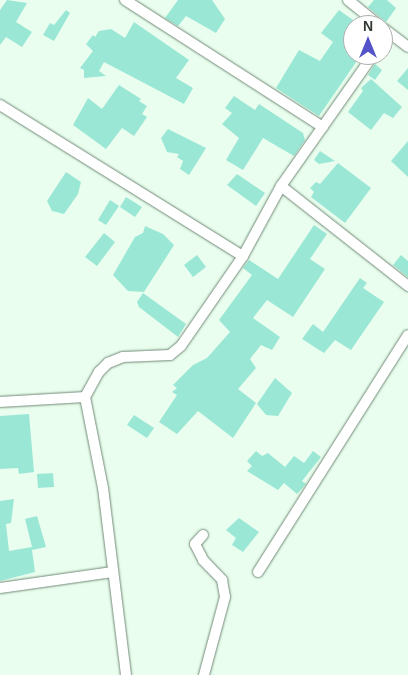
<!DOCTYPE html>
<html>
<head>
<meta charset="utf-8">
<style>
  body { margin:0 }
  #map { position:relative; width:408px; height:675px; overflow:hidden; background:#e9feee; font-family:Arial,sans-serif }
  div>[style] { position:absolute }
  .building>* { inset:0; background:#9be7d6 }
  .roads { filter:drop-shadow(0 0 1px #718978) drop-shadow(0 0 1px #718978) }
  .minor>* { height:10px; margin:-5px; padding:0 5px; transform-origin:5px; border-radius:5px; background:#fff }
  span { translate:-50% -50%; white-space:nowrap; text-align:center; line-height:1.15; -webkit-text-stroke:5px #fff; paint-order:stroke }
  .north { position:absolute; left:343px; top:15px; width:50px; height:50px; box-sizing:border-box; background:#fff; border:1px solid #acb0ad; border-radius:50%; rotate:0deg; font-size:14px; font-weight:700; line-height:20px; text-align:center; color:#303a32 }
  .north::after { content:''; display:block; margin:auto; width:18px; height:22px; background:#5453ca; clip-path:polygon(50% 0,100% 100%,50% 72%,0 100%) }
</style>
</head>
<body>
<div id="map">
  <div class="building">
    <div style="clip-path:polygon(7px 0,27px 3px,16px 22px,32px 32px,22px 47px,6px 37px,0 45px,0 10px)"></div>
    <div style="clip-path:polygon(178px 0,212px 0,225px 19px,216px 33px,186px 16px,178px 26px,165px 18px)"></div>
    <div style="clip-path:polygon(374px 0,387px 0,396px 8px,386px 22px,368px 7px)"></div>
    <div style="clip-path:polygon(66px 10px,70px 13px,54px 41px,43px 35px,50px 23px,54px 25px)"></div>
    <div style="clip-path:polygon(339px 10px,353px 20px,353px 55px,361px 55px,319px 116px,276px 88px,299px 50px,320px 61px,333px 42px,321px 33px)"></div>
    <div style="clip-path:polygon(134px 22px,189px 60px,176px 78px,193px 88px,184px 104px,104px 62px,99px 71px,106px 76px,84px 78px,84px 70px,80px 68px,93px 51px,86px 44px,93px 35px,95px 37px,99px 31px,111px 29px,125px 38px)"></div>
    <div style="clip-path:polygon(375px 64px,382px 70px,375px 80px,368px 75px)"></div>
    <div style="clip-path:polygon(408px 68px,408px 90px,397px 81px)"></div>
    <div style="clip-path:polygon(371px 79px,402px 107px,393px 118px,384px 113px,371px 130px,348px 112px,363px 91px,361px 88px)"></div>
    <div style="clip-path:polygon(119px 85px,141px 99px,139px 101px,147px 106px,142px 114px,147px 117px,134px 136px,122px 128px,106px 149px,73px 125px,88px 98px,102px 109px)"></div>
    <div style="clip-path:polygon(234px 96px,255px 110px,259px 104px,303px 133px,305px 140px,294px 156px,263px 138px,243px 170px,226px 160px,239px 138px,222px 124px,232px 113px,225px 108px)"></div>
    <div style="clip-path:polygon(168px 129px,206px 148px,189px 175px,180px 169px,183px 161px,177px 157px,179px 154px,167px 152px,161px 138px)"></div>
    <div style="clip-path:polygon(408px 141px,408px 177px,391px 161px)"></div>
    <div style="clip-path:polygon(320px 151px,335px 161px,319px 164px,314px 160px)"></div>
    <div style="clip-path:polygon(338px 163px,371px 188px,345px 223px,311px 197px,314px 192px,310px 188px,316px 182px,320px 184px)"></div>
    <div style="clip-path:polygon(66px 172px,81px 182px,78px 194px,64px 214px,52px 211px,47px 201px)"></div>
    <div style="clip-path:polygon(237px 174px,265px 193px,256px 206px,227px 185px)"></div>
    <div style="clip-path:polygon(126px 197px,142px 207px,135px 217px,120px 207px)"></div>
    <div style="clip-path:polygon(110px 200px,119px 206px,106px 225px,98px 220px)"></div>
    <div style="clip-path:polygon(314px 225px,327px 234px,310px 259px,325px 269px,293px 317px,267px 300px,253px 318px,280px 337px,272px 350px,261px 345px,250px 359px,256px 368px,238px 389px,256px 403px,233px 438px,198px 411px,177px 434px,159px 422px,177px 395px,172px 392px,177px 388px,173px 385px,193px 365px,207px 358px,230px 332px,219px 320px,252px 275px,243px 268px,249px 260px,278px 279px)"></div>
    <div style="clip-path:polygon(145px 226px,163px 234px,174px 245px,144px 292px,128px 291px,113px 275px,135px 237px,143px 233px)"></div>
    <div style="clip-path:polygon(104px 233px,115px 242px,97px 266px,85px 257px)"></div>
    <div style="clip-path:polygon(197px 255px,206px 267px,193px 277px,184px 265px)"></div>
    <div style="clip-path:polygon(401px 255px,408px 261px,408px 277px,393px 265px)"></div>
    <div style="clip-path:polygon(360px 278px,367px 283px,363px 288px,384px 302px,351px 350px,335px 340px,324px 353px,302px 339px,313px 324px,323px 332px)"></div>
    <div style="clip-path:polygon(143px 293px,186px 324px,178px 337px,139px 307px,137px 302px)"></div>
    <div style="clip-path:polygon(275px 378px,292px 393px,278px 416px,266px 415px,257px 404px)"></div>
    <div style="clip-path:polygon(29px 414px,34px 472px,19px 474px,18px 468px,0 469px,0 416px)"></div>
    <div style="clip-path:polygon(134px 415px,154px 428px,147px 438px,127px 425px)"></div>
    <div style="clip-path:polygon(256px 451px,262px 456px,268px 453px,285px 467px,294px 456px,304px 463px,313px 451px,321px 457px,302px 481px,306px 484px,297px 494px,284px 483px,278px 490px,247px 471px,252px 466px,247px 461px)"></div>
    <div style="clip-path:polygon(53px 473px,54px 487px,38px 488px,37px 474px)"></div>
    <div style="clip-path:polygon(14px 499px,11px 523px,6px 524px,9px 551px,32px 547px,25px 519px,37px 516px,46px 547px,32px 550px,35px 572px,0 581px,0 501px)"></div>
    <div style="clip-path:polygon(239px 518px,259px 532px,243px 552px,232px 545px,236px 538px,226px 530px)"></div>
  </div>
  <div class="roads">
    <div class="minor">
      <div style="left:125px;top:0;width:235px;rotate:32.7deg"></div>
      <div style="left:348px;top:0;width:40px;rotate:39deg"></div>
      <div style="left:383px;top:28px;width:31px;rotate:37deg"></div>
      <div style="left:0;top:105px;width:286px;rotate:31.9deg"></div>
      <div style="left:281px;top:186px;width:162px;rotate:38.2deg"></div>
      <div style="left:0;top:402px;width:85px;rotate:-3.4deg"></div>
      <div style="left:203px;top:535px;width:12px;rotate:132deg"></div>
      <div style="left:195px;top:544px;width:18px;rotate:63deg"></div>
      <div style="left:203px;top:560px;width:28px;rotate:46deg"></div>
      <div style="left:222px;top:580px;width:17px;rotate:80deg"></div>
      <div style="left:225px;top:597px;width:81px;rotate:105.1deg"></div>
      <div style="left:258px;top:572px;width:280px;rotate:-57.7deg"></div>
      <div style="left:0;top:588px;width:114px;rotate:-8.1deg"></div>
      <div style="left:126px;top:675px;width:188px;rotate:-97deg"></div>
      <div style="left:103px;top:488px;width:93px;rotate:-101.2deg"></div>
      <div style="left:85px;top:397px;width:29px;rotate:-61deg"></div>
      <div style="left:99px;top:372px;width:13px;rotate:-45deg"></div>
      <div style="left:108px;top:363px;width:16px;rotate:-22deg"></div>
      <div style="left:123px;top:357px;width:47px;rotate:-2.4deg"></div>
      <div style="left:170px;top:355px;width:14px;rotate:-39deg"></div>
      <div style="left:181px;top:346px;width:109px;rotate:-55.4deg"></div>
      <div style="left:243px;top:256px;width:80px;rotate:-61.5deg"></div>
      <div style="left:281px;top:186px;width:160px;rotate:-54.9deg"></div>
    </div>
  </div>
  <div class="north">N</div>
</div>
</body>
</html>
